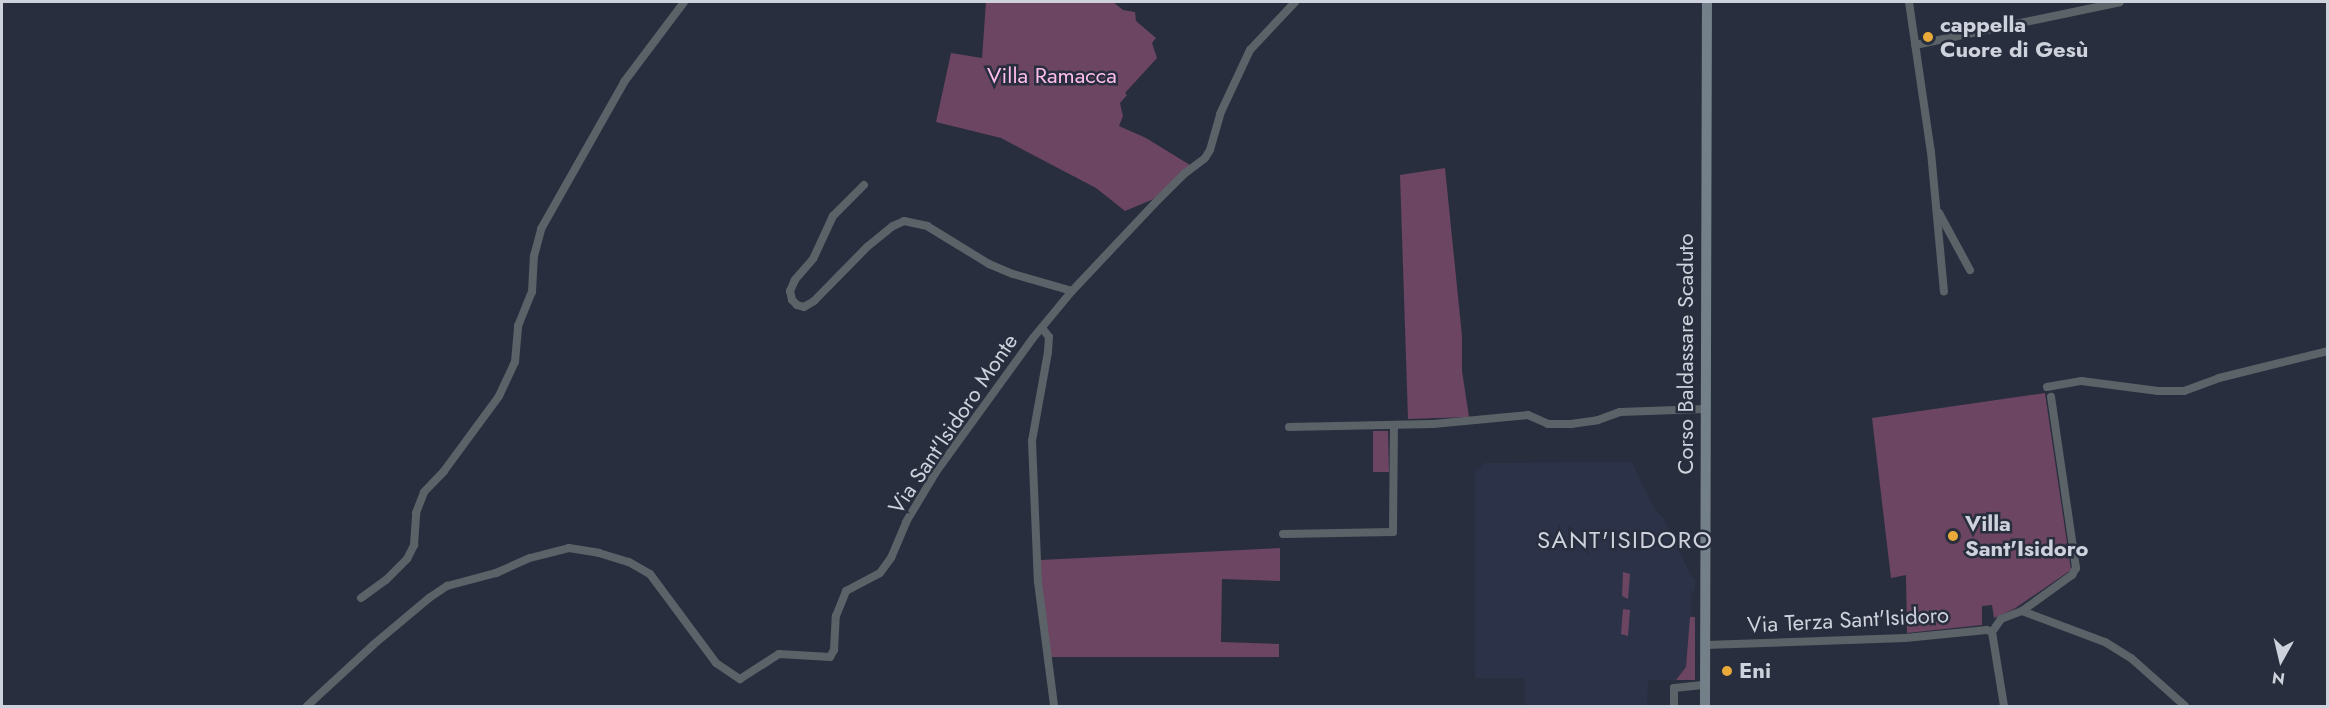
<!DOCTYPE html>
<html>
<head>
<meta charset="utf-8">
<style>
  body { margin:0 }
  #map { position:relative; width:2329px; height:708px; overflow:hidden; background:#282e3d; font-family:Jost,sans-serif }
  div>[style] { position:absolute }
  .built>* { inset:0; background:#2c3349 }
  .green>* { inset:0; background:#6b4561 }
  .street>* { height:8px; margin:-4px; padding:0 4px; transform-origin:4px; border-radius:4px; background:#5b6368 }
  .secondary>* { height:10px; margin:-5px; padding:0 5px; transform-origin:5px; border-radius:5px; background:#738089 }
  .dots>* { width:16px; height:16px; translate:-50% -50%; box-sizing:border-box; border:3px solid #282e3d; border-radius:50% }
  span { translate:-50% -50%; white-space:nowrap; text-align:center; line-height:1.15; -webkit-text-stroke:5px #282e3d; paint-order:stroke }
  .poi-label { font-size:22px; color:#ced2dc; font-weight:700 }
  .left { translate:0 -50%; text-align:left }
  .park-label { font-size:22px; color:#ffbded }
  .street-label { font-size:22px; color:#ced2dc }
  .neighbourhood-label { font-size:24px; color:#ced2dc; letter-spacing:1.5px }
  .frame { position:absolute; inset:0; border:3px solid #ced2dc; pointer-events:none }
  .north { position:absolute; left:2251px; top:630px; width:60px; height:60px; -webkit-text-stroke:4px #282e3d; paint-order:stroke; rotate:188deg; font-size:16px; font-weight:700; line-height:24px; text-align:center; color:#ced2dc }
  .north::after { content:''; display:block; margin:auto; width:21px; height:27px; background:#ced2dc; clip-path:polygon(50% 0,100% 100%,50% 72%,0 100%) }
</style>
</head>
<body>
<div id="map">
  <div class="built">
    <div style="clip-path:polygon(1632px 462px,1654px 509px,1663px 517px,1692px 578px,1695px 578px,1695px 591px,1691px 591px,1691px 616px,1695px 617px,1695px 680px,1648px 680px,1647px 706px,1525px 706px,1525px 678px,1475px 678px,1475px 472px,1485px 463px)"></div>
  </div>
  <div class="green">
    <div style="clip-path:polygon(986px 2px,1113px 2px,1123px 10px,1135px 12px,1136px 21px,1156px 38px,1152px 43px,1157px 58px,1125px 93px,1127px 95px,1120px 103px,1123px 116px,1119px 126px,1146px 138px,1190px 165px,1156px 198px,1125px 211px,1096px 188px,1001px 138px,936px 122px,951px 53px,982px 58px)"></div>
    <div style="clip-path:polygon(1445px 168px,1462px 336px,1462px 371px,1469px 417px,1408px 419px,1400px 175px)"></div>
    <div style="clip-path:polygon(2045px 393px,2071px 570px,2014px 609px,1994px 618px,1992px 605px,1982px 606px,1982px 625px,1907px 633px,1906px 575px,1891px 578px,1872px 418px)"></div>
    <div style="clip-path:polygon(1373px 431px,1388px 431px,1389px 472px,1373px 472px)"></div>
    <div style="clip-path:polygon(1280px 548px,1280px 581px,1222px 579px,1221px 642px,1279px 644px,1279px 657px,1051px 657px,1042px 604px,1040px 560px)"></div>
    <div style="clip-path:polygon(1623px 572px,1630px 574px,1628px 599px,1622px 596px)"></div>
    <div style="clip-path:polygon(1623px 609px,1630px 610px,1628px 636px,1621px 634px)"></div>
    <div style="clip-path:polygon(1690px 617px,1695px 617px,1695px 680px,1676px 680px,1686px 667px)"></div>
  </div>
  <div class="street">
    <div style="left:1909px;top:2px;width:152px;rotate:81.7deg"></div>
    <div style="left:1931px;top:152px;width:140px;rotate:84.7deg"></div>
    <div style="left:1915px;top:45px;width:209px;rotate:-11.8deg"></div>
    <div style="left:864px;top:185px;width:44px;rotate:135deg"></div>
    <div style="left:833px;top:216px;width:47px;rotate:114.9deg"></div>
    <div style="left:813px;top:259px;width:28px;rotate:131deg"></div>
    <div style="left:795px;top:280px;width:12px;rotate:114deg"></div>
    <div style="left:790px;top:291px;width:9px;rotate:77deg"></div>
    <div style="left:792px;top:300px;width:7px;rotate:45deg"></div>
    <div style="left:797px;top:305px;width:7px;rotate:16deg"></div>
    <div style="left:804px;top:307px;width:12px;rotate:-31deg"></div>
    <div style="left:814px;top:301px;width:76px;rotate:-45.5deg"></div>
    <div style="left:867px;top:247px;width:33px;rotate:-39deg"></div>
    <div style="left:893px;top:226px;width:12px;rotate:-24deg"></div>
    <div style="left:904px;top:221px;width:24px;rotate:12deg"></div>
    <div style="left:927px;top:226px;width:73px;rotate:31.5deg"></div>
    <div style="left:989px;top:264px;width:26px;rotate:23deg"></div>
    <div style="left:1013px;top:274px;width:61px;rotate:16.1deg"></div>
    <div style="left:1939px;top:213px;width:65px;rotate:61.5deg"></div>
    <div style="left:1042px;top:328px;width:11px;rotate:52deg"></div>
    <div style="left:1049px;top:337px;width:15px;rotate:94deg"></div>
    <div style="left:1048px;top:352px;width:90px;rotate:100.2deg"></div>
    <div style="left:1032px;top:441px;width:141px;rotate:87.6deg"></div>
    <div style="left:1038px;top:582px;width:125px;rotate:82.6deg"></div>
    <div style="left:2047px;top:387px;width:35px;rotate:-10deg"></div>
    <div style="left:2081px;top:381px;width:78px;rotate:7.4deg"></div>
    <div style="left:2158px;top:391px;width:26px"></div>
    <div style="left:2184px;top:391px;width:37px;rotate:-20deg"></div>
    <div style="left:2219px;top:378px;width:112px;rotate:-13.9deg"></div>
    <div style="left:1289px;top:427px;width:144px;rotate:-1.2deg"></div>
    <div style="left:1433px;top:424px;width:95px;rotate:-5.4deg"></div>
    <div style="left:1528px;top:415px;width:22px;rotate:24deg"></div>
    <div style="left:1548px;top:424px;width:23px"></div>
    <div style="left:1571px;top:424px;width:27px;rotate:-8deg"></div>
    <div style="left:1598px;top:420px;width:23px;rotate:-20deg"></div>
    <div style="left:1620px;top:412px;width:85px;rotate:-2deg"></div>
    <div style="left:1283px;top:534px;width:110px;rotate:-1deg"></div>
    <div style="left:1393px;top:532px;width:107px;rotate:-89.5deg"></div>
    <div style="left:361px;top:598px;width:31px;rotate:-36deg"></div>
    <div style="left:386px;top:580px;width:30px;rotate:-45deg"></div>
    <div style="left:407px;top:559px;width:16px;rotate:-63deg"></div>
    <div style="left:414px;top:545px;width:32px;rotate:-86deg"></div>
    <div style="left:416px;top:513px;width:22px;rotate:-69deg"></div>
    <div style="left:424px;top:492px;width:29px;rotate:-46deg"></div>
    <div style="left:444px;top:471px;width:93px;rotate:-53.7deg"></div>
    <div style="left:499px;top:396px;width:38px;rotate:-65deg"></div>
    <div style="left:515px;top:362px;width:36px;rotate:-85deg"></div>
    <div style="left:518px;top:326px;width:37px;rotate:-68deg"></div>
    <div style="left:532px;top:292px;width:36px;rotate:-87deg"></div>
    <div style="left:534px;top:256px;width:28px;rotate:-75deg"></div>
    <div style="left:541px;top:229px;width:169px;rotate:-60.5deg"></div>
    <div style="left:624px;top:82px;width:100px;rotate:-53.1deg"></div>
    <div style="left:2022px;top:611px;width:89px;rotate:20.5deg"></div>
    <div style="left:2105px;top:642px;width:31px;rotate:32deg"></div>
    <div style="left:2131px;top:658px;width:72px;rotate:41.6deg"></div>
    <div style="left:1992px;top:632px;width:16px;rotate:-55deg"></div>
    <div style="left:2001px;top:619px;width:22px;rotate:-21deg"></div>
    <div style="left:2022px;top:611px;width:62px;rotate:-35.8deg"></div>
    <div style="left:2072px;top:575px;width:8px;rotate:-60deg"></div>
    <div style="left:2076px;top:568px;width:173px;rotate:-98.3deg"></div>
    <div style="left:1992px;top:632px;width:75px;rotate:80.8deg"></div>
    <div style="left:1705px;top:645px;width:200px;rotate:-2deg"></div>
    <div style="left:1905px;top:638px;width:82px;rotate:-5.6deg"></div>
    <div style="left:1987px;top:630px;width:5px;rotate:22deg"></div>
    <div style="left:307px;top:706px;width:90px;rotate:-42.7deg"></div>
    <div style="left:373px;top:645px;width:73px;rotate:-40deg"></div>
    <div style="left:429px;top:598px;width:22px;rotate:-34deg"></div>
    <div style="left:447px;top:586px;width:51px;rotate:-14.9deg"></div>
    <div style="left:496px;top:573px;width:37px;rotate:-24deg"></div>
    <div style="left:530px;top:558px;width:40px;rotate:-14.4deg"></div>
    <div style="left:569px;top:548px;width:30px;rotate:9deg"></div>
    <div style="left:599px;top:553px;width:31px;rotate:17deg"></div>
    <div style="left:629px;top:562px;width:24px;rotate:30deg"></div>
    <div style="left:650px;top:574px;width:111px;rotate:53.4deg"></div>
    <div style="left:716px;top:663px;width:29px;rotate:34deg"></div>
    <div style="left:740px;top:679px;width:46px;rotate:-32.7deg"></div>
    <div style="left:779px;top:654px;width:51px;rotate:3.4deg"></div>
    <div style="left:830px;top:657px;width:8px;rotate:-60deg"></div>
    <div style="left:834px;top:650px;width:34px;rotate:-87deg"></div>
    <div style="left:836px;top:616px;width:27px;rotate:-68deg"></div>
    <div style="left:846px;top:591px;width:38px;rotate:-28deg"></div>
    <div style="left:880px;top:573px;width:19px;rotate:-54deg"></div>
    <div style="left:891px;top:558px;width:39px;rotate:-67deg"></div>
    <div style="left:906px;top:522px;width:58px;rotate:-59deg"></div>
    <div style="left:936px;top:472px;width:165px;rotate:-54.1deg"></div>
    <div style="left:1033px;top:338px;width:61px;rotate:-50.3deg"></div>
    <div style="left:1072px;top:291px;width:120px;rotate:-46.7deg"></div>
    <div style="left:1154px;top:204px;width:42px;rotate:-45deg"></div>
    <div style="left:1184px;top:174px;width:26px;rotate:-37deg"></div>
    <div style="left:1205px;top:158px;width:9px;rotate:-58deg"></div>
    <div style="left:1210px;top:150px;width:37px;rotate:-74deg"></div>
    <div style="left:1220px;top:114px;width:71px;rotate:-64.9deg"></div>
    <div style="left:1250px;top:50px;width:66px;rotate:-46.8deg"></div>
    <div style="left:1674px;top:706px;width:18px;rotate:-90deg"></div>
    <div style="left:1674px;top:688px;width:31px;rotate:-6deg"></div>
  </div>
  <div class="secondary">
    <div style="left:1705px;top:706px;width:704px;rotate:-89.84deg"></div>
  </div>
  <div class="dots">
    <div style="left:1928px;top:37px;background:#eaaa39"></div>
    <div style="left:1953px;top:536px;background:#eaaa39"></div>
    <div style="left:1727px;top:671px;background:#eaaa39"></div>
  </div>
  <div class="poi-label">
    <span class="left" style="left:1940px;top:37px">cappella<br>Cuore di Gesù</span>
    <span class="left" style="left:1965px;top:536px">Villa<br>Sant'Isidoro</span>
    <span class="left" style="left:1739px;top:671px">Eni</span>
  </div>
  <div class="park-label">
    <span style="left:1052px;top:76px">Villa Ramacca</span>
  </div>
  <div class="street-label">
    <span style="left:1686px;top:354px;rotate:-90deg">Corso Baldassare Scaduto</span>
    <span style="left:953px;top:424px;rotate:-56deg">Via Sant'Isidoro Monte</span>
    <span style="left:1848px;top:620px;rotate:-3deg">Via Terza Sant'Isidoro</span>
  </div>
  <div class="neighbourhood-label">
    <span style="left:1625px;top:540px">SANT'ISIDORO</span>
  </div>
  <div class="frame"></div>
  <div class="north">N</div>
</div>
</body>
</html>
